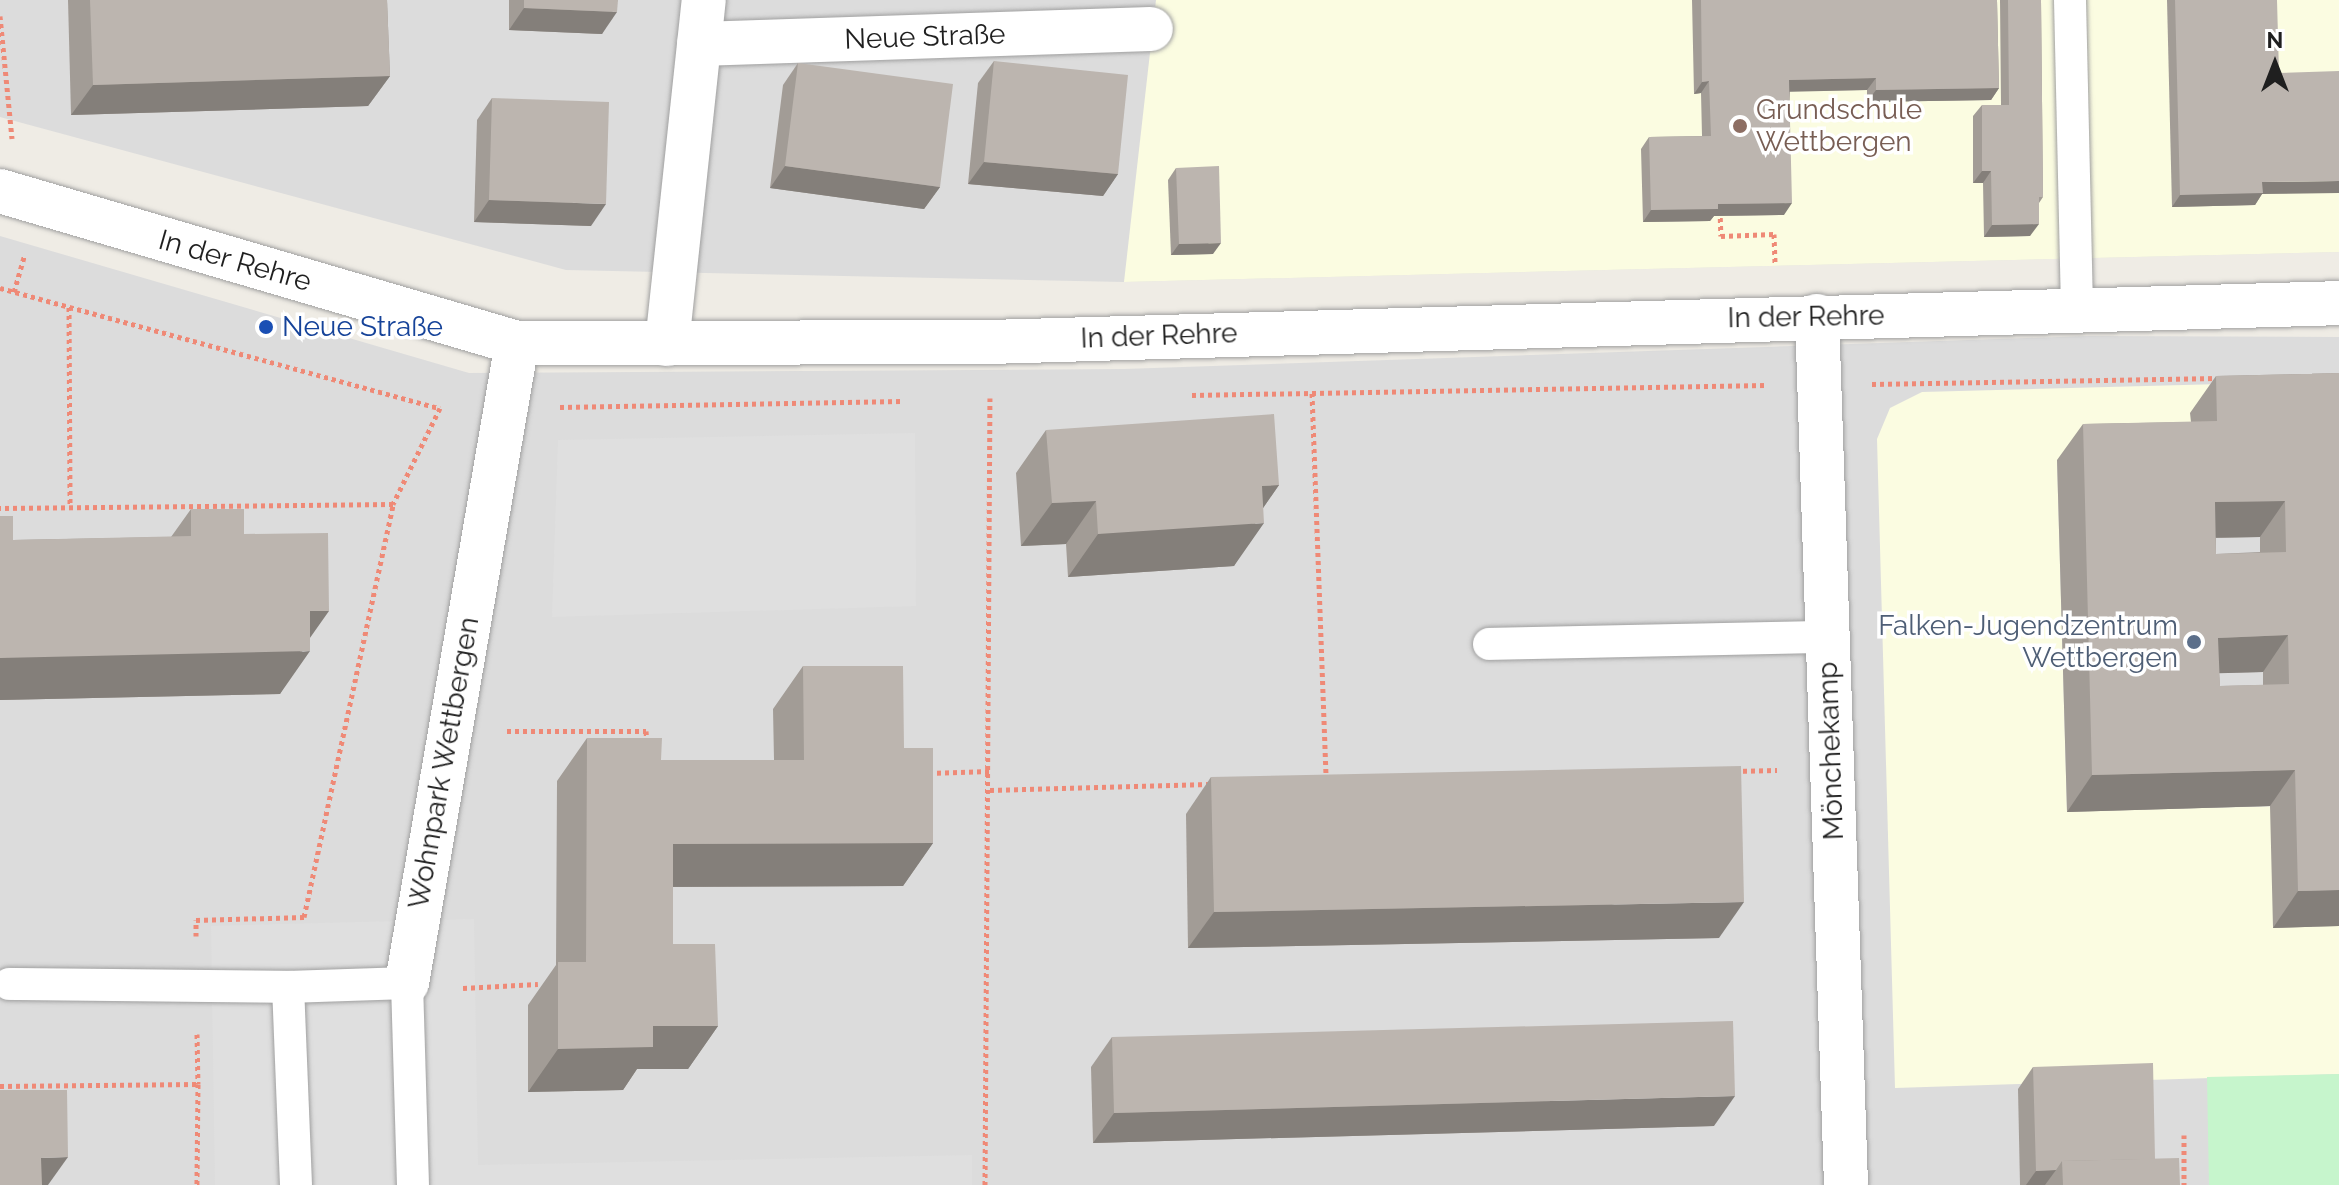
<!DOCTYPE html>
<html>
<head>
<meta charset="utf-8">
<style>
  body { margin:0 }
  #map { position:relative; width:2339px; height:1185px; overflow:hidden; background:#efece5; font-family:Raleway,sans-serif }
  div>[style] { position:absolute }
  .residential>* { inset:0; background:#dcdcdc }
  .education>* { inset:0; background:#fbfce1 }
  .park>* { inset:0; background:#c6f5cc }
  .parking>* { inset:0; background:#dfdfdf }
  .path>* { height:5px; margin-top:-2.5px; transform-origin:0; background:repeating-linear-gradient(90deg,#ef8976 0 4px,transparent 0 8px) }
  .roads { filter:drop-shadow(0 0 2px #a0a0a0) drop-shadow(0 0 2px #a0a0a0) }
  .service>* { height:32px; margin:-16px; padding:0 16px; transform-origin:16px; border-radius:16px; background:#fff }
  .minor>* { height:44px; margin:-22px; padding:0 22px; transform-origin:22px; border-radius:22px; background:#fff }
  .wall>* { inset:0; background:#a29c96 }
  .shaded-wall>* { inset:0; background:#847f7a }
  .building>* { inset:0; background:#bcb5af }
  .dots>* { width:22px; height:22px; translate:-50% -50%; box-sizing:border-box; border:4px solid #fff; border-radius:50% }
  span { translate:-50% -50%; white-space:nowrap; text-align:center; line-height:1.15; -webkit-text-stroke:7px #fff; paint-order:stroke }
  .street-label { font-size:28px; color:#1f1f1f }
  .education-label { font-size:28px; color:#785e54 }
  .left { translate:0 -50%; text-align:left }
  .transit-label { font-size:28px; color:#164399 }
  .service-label { font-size:28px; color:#4e5e75 }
  .right { translate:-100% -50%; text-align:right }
  .north { position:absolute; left:2235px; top:24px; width:80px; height:80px; -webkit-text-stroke:6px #fff; paint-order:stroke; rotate:0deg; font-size:22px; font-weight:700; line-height:32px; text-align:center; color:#1f1f1f }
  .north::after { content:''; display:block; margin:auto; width:28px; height:36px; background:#1f1f1f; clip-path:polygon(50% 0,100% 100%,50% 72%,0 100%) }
</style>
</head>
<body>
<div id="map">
  <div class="residential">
    <div style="clip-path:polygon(0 0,2339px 0,2339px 252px,1124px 282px,566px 270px,0 117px)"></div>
    <div style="clip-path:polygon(0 236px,469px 373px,1124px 369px,2087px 336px,2339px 337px,2339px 1185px,0 1185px)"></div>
  </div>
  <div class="education">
    <div style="clip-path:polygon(1156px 0,2339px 0,2339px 252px,1124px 282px)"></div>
    <div style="clip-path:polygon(2339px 381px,2192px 457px,2057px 461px,2067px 811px,2331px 805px,2339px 847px,2339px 1074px,1895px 1088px,1877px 439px,1890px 408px,1922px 392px)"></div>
  </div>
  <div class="park">
    <div style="clip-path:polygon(2339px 1074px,2339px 1185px,2209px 1185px,2207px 1077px)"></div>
  </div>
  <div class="parking">
    <div style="clip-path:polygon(915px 433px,916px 606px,552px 617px,558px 440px)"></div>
    <div style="clip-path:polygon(474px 919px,478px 1165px,972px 1155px,972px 1185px,215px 1185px,211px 926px)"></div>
  </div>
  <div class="path">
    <div style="left:0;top:16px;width:123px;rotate:84.4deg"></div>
    <div style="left:1720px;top:210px;width:26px;rotate:88deg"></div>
    <div style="left:1721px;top:236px;width:53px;rotate:-2.2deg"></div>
    <div style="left:1774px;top:234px;width:30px;rotate:88deg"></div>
    <div style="left:0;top:288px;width:456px;rotate:15.3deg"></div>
    <div style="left:440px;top:408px;width:107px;rotate:116.1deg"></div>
    <div style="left:393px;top:504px;width:393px;rotate:179.4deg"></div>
    <div style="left:14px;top:292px;width:37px;rotate:-74deg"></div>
    <div style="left:69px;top:307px;width:200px;rotate:89.7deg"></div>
    <div style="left:1872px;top:384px;width:346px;rotate:-1deg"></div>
    <div style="left:1312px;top:393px;width:387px;rotate:87.9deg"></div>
    <div style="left:1192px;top:395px;width:574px;rotate:-1deg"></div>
    <div style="left:560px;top:407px;width:342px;rotate:-1deg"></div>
    <div style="left:507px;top:731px;width:139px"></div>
    <div style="left:646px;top:731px;width:14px;rotate:86deg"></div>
    <div style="left:1735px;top:771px;width:42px;rotate:-1.4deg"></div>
    <div style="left:929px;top:773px;width:61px;rotate:-1.9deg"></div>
    <div style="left:990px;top:790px;width:219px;rotate:-1.6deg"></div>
    <div style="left:196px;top:936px;width:16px;rotate:-90deg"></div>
    <div style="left:196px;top:920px;width:108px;rotate:-1.6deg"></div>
    <div style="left:304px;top:917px;width:422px;rotate:-77.8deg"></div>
    <div style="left:463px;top:988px;width:75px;rotate:-3.1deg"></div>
    <div style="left:197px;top:1034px;width:50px;rotate:88.9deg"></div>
    <div style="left:0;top:1086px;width:198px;rotate:-0.6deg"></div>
    <div style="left:198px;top:1084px;width:101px;rotate:90.6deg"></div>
    <div style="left:2184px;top:1135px;width:50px;rotate:90deg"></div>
    <div style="left:985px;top:1185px;width:787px;rotate:-89.64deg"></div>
  </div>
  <div class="roads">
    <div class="service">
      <div style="left:2070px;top:0;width:310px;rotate:88.7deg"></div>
      <div style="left:1489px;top:644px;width:338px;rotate:-1.2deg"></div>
      <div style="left:9px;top:984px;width:279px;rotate:0.6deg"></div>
      <div style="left:296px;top:1185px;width:198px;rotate:-92.3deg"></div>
      <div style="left:288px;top:987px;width:119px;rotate:-1.9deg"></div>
      <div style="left:407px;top:983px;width:202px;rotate:88.3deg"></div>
    </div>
    <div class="minor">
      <div style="left:699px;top:44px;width:452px;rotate:-1.9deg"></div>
      <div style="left:0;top:191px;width:539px;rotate:16.38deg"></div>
      <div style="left:517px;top:343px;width:472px;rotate:-0.1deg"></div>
      <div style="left:989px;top:342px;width:1351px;rotate:-1.65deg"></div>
      <div style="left:1817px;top:316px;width:869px;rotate:88.09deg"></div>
      <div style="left:667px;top:344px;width:346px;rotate:-83.9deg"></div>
      <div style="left:407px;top:983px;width:649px;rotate:-80.25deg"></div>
    </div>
  </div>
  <div class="wall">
    <div style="clip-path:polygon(68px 0,387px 0,390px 76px,368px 106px,71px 115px)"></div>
    <div style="clip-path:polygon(509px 0,618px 0,602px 34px,509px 30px)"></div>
    <div style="clip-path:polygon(1692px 0,1997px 0,1999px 88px,1991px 100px,1867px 102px,1867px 90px,1790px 91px,1784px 215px,1714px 216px,1710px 221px,1643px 222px,1641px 149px,1649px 137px,1702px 136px,1701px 93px,1694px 94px)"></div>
    <div style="clip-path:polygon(2000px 0,2041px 0,2043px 197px,2039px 203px,2030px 236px,1984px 237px,1983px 183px,1973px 183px,1973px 116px,1982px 105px,2001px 105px)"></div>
    <div style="clip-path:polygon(2167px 0,2277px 0,2262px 194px,2255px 205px,2172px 207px)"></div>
    <div style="clip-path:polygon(994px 61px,1118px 174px,1103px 196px,968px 184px,978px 83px)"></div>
    <div style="clip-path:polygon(798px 63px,940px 187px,924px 209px,770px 188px,783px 85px)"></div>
    <div style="clip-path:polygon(492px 98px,591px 226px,474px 222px,477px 120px)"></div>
    <div style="clip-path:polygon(1176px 168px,1213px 254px,1171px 255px,1168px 180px)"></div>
    <div style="clip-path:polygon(evenodd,2339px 373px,2339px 926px,2273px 928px,2270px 806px,2067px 812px,2057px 460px,2083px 424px,2191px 422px,2190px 413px,2216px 376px,2339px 373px,2260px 537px,2260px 552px,2216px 554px,2216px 538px,2260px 537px,2339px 373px,2263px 672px,2263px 685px,2220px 686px,2219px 673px,2263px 672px)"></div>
    <div style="clip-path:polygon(1046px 430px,1279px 485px,1263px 508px,1234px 566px,1068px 577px,1066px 544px,1021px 546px,1016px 473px)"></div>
    <div style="clip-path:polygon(191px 509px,244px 534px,310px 637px,280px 694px,0 700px,0 516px,13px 540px,171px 537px)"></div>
    <div style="clip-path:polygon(803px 666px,904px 748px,933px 843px,903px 886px,673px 887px,673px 944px,718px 1026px,688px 1069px,637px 1069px,623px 1090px,528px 1092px,528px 1005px,556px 965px,557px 781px,587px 738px,661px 760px,774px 760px,773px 709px)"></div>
    <div style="clip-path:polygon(1211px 777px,1719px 938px,1188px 948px,1186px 814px)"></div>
    <div style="clip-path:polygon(1112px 1037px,1714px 1126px,1093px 1143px,1091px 1067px)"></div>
    <div style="clip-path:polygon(2033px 1067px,2155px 1159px,2180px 1185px,2020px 1185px,2018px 1089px)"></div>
  </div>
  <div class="shaded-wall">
    <div style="clip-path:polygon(524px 8px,617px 12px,602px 34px,509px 30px)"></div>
    <div style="clip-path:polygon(390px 76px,368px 106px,71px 115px,93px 85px)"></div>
    <div style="clip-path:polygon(1876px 78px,1867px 90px,1781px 92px,1789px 80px)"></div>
    <div style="clip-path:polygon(1709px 81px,1701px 93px,1694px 94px,1702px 82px)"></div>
    <div style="clip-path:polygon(1999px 88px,1991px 100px,1867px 102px,1876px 90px)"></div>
    <div style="clip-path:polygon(984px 162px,1118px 174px,1103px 196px,968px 184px)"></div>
    <div style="clip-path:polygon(785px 166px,940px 187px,924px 209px,770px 188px)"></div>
    <div style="clip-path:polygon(1982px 171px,1991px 171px,1983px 183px,1973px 183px)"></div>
    <div style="clip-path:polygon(2339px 181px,2339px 193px,2262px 194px,2255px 205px,2172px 207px,2180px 195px,2262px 182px)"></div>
    <div style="clip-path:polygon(489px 200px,606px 204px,591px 226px,474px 222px)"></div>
    <div style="clip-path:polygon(1792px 203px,1784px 215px,1714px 216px,1710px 221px,1643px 222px,1651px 210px,1718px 204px)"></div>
    <div style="clip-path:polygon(2039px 224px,2030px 236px,1984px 237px,1992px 225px)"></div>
    <div style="clip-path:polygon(1221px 243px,1213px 254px,1171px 255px,1179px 244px)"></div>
    <div style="clip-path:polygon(1279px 485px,1252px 524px,1264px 523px,1234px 566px,1068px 577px,1098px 534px,1262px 486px)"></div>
    <div style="clip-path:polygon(1096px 501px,1066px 544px,1021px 546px,1052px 503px)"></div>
    <div style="clip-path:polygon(2285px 501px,2260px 537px,2189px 538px,2215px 502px)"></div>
    <div style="clip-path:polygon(310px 611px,329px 611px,300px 652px,310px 651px,280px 694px,0 700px,0 658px)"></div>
    <div style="clip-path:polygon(2288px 635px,2263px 672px,2193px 674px,2218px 638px)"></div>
    <div style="clip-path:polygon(2295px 770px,2270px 806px,2067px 812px,2092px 775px)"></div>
    <div style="clip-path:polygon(933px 843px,903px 886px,643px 887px,673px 844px)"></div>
    <div style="clip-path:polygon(2339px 890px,2339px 926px,2273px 928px,2298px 891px)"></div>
    <div style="clip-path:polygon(1744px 902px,1719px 938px,1188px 948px,1214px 912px)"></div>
    <div style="clip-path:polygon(653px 1026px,718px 1026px,688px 1069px,637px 1069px,623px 1090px,528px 1092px,558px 1049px)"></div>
    <div style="clip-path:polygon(1735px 1096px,1714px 1126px,1093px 1143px,1114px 1113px)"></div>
    <div style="clip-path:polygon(68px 1157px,48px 1185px,22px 1185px,41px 1158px)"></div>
    <div style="clip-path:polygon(2056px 1170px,2045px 1185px,2026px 1185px,2036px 1171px)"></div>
  </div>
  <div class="building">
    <div style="clip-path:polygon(90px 0,387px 0,390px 76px,93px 85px)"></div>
    <div style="clip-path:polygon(524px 0,618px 0,617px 12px,524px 8px)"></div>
    <div style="clip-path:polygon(1701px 0,1997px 0,1999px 88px,1876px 90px,1876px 78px,1789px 80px,1792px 203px,1718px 204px,1718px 209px,1651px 210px,1649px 137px,1711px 136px,1709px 81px,1702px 82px)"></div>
    <div style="clip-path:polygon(2008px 0,2041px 0,2043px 197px,2039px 197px,2039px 224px,1992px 225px,1991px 171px,1982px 171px,1982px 105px,2009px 105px)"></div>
    <div style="clip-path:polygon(2175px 0,2277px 0,2279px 73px,2339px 71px,2339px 181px,2262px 182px,2263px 193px,2180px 195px)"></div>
    <div style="clip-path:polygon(994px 61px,1128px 75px,1118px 174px,984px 162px)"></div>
    <div style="clip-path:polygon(798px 63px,953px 84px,940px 187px,785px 166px)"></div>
    <div style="clip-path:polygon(492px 98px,609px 102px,606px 204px,489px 200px)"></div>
    <div style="clip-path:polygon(1219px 166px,1221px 243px,1179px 244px,1176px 168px)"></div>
    <div style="clip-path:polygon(evenodd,2339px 373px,2339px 890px,2298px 891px,2295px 770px,2092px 775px,2083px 424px,2217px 421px,2216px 376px,2339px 373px,2285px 501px,2286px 552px,2216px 554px,2215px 502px,2285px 501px,2339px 373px,2288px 635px,2289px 684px,2220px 686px,2218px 638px,2288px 635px)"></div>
    <div style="clip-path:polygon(1274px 414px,1279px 485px,1262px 486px,1264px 523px,1098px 534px,1096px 501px,1052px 503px,1046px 430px)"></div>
    <div style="clip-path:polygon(191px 509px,244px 509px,244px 534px,328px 533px,329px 611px,310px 611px,310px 651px,0 658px,0 516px,13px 516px,13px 540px,191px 536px)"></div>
    <div style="clip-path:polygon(803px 666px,903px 666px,904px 748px,933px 748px,933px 843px,673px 844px,673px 944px,715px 944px,718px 1026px,653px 1026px,653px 1047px,558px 1049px,558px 962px,586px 962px,587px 738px,662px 738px,661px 760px,804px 760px)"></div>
    <div style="clip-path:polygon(1741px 766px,1744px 902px,1214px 912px,1211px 777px)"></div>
    <div style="clip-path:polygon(1733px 1021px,1735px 1096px,1114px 1113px,1112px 1037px)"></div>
    <div style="clip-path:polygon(2153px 1063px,2155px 1159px,2062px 1161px,2056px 1170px,2036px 1171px,2033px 1067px)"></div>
    <div style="clip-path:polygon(0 1090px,67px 1090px,68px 1157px,41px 1158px,42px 1185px,0 1185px)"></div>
    <div style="clip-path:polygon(2179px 1158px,2180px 1185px,2063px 1185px,2062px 1161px)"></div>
  </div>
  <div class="dots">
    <div style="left:1740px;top:126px;background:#8d6e63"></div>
    <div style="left:266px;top:327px;background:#1a4fb4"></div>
    <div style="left:2194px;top:642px;background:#5c6f8a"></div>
  </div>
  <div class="street-label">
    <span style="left:925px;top:37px;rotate:-2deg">Neue Straße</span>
    <span style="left:235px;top:261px;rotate:16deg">In der Rehre</span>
    <span style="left:1806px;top:317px;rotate:-1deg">In der Rehre</span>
    <span style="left:1159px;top:336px;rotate:-2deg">In der Rehre</span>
    <span style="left:1831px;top:751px;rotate:-92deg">Mönchekamp</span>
    <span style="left:444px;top:763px;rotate:-80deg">Wohnpark Wettbergen</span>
  </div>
  <div class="education-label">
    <span class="left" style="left:1756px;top:126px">Grundschule<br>Wettbergen</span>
  </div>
  <div class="transit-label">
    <span class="left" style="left:282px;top:327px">Neue Straße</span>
  </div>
  <div class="service-label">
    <span class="right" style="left:2178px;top:642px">Falken-Jugendzentrum<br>Wettbergen</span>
  </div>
  <div class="north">N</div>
</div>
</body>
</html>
